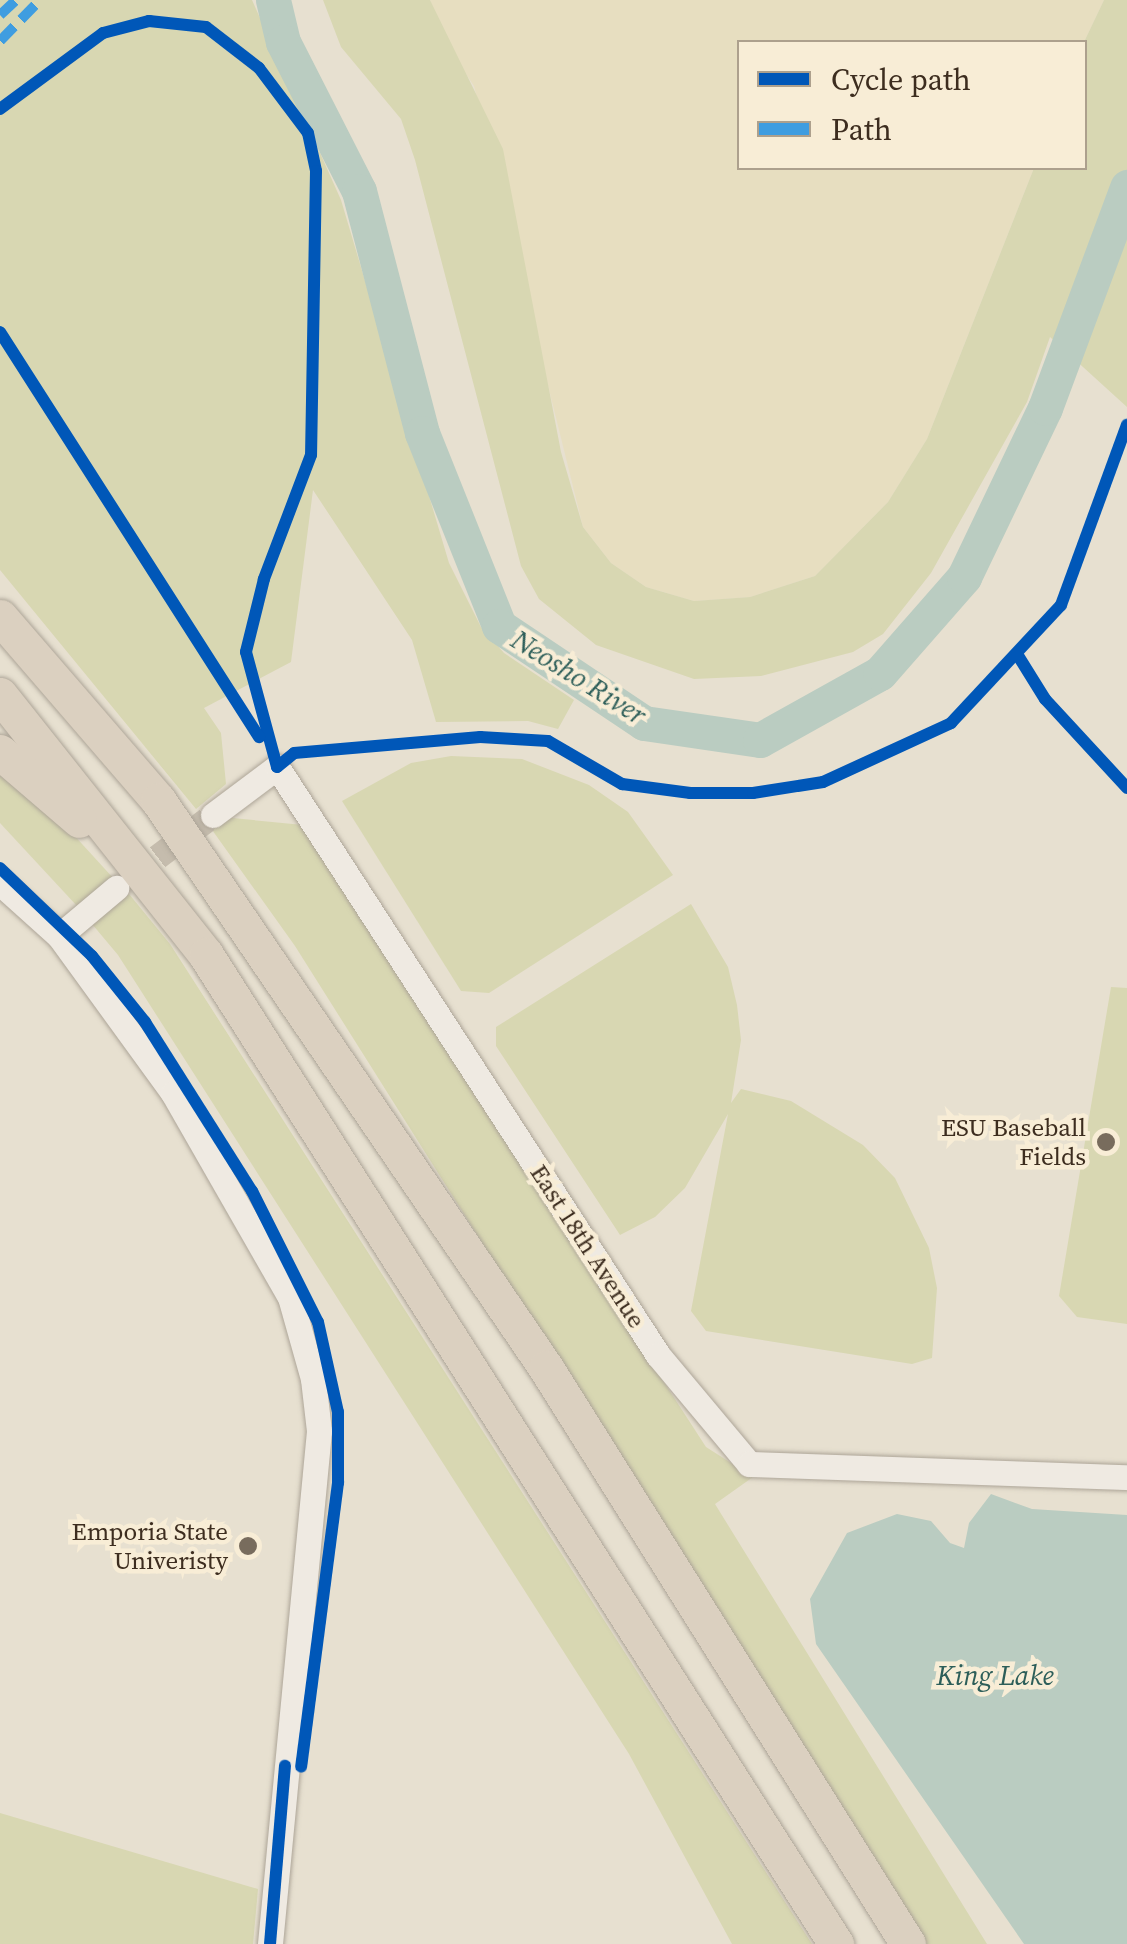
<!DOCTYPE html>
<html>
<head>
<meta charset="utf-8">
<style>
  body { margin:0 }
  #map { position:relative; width:1127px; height:1944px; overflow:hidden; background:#e7e0d0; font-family:"Source Serif 4",serif }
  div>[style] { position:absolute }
  .farmland>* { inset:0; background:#e7dec0 }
  .green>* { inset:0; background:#d8d7b2 }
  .water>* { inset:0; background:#baccc1 }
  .river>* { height:35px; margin:-17.5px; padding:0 17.5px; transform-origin:17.5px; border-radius:17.5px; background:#baccc1 }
  .minor-tunnel>* { height:25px; margin-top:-12.5px; transform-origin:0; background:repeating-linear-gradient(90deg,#c5bcad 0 25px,transparent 0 37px) }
  .roads { filter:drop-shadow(0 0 2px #ada598) drop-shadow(0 0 2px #ada598) }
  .minor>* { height:25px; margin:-12.5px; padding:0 12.5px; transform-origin:12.5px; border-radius:12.5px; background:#efeae2 }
  .highway>* { height:35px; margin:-17.5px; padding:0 17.5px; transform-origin:17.5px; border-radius:17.5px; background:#dbd0c0 }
  .quiet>* { height:10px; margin-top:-5px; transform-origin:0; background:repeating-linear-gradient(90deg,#3f9de0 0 20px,transparent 0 30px) }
  .cycleway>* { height:12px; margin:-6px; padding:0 6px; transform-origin:6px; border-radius:6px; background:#0057b8 }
  .dots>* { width:28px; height:28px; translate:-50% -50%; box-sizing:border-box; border:5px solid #f8edd6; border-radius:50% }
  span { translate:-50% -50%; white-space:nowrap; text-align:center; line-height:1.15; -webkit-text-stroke:9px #f8edd6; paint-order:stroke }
  .poi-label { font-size:25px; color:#3d2d1f }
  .right { translate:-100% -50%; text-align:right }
  .street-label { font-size:25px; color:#3d2d1f }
  .water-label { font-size:28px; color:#2d5e59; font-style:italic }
  .legend { position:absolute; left:737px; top:40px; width:350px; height:130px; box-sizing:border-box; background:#f8edd6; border:2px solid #ada08d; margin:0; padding:12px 18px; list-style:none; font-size:30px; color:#3d2d1f }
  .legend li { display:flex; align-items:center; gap:20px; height:50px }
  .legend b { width:50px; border:2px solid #ada08d }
</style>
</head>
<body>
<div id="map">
  <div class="farmland">
    <div style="clip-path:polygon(430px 0,1104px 0,1084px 42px,740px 42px,740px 168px,1034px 168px,927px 439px,888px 502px,815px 576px,750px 597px,694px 601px,646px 587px,611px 563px,583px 527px,474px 86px,446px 44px)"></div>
  </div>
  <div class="green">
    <div style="clip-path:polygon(0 0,252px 0,341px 200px,449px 563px,481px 627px,504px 653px,574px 700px,558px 729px,528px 721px,436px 722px,412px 640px,313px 490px,291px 662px,204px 708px,221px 733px,226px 784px,196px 809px,0 570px)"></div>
    <div style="clip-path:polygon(323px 0,430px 0,503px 149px,561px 452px,583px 527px,611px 563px,646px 587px,694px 601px,750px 597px,815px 576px,888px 502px,927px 439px,1034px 168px,1084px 168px,1084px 42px,1104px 0,1127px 0,1127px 407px,1050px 337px,1027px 402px,931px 573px,883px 634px,853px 652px,761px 676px,694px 679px,596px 645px,539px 599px,521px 566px,415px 160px,401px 119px,341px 47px)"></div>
    <div style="clip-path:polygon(451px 756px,522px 759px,589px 785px,628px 812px,673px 875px,489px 993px,461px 991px,342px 801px,411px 763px)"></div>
    <div style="clip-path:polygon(0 767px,61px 821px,115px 880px,77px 906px,0 823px)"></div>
    <div style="clip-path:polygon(222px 817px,303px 825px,706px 1447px,753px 1477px,715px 1504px,987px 1944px,924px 1944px,295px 946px,210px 827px)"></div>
    <div style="clip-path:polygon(129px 894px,170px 944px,812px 1944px,732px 1944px,629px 1754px,118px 955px,92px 924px)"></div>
    <div style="clip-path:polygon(691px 904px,728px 967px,737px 1005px,741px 1040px,731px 1103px,741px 1089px,791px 1101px,863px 1145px,895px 1178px,929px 1248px,937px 1288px,932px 1358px,912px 1364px,706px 1331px,691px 1311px,728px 1114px,685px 1188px,655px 1217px,620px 1235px,496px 1046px,496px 1027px)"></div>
    <div style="clip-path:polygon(1111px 987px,1127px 988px,1127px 1324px,1077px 1317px,1059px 1296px)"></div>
    <div style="clip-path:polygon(0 1813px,258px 1889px,253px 1944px,0 1944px)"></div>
  </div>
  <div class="water">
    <div style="clip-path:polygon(991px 1494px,1032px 1509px,1127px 1515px,1127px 1944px,1024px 1944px,816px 1644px,810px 1599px,847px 1533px,897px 1514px,931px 1521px,950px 1543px,964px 1548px,969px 1523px)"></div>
  </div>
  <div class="river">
    <div style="left:273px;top:0;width:43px;rotate:76.6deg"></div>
    <div style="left:283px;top:42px;width:167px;rotate:63deg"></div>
    <div style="left:359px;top:191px;width:250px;rotate:75.4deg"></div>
    <div style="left:422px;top:433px;width:208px;rotate:68.2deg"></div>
    <div style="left:499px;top:626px;width:174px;rotate:33.8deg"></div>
    <div style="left:644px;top:723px;width:117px;rotate:8.3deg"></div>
    <div style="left:760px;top:740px;width:137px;rotate:-29.2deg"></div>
    <div style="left:880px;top:673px;width:128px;rotate:-48.8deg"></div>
    <div style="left:964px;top:577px;width:187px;rotate:-64.4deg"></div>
    <div style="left:1045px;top:408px;width:236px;rotate:-69.6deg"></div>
  </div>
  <div class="minor-tunnel">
    <div style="left:128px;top:879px;width:106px;rotate:-37deg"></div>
  </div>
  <div class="roads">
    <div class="minor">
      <div style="left:213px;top:815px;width:80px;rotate:-36.9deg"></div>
      <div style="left:277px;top:767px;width:701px;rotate:57.06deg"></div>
      <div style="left:658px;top:1355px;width:142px;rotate:50.1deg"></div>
      <div style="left:749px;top:1464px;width:378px;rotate:2deg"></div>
      <div style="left:0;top:883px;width:79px;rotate:41.9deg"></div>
      <div style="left:59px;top:936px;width:194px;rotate:54deg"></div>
      <div style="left:173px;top:1093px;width:235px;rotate:60.2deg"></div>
      <div style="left:290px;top:1297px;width:85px;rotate:74.3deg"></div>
      <div style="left:313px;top:1379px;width:52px;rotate:83.4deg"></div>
      <div style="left:319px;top:1431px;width:515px;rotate:95.46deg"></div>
      <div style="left:59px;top:936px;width:75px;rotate:-40.1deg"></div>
    </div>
    <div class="highway">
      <div style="left:0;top:617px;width:242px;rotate:49.2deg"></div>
      <div style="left:158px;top:800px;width:688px;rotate:55.66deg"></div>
      <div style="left:546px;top:1368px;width:680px;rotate:57.85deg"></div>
      <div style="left:0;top:695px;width:332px;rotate:51.6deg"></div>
      <div style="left:206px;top:955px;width:1173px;rotate:57.5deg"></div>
      <div style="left:0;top:752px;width:104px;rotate:40.7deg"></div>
    </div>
  </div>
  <div class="quiet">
    <div style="left:0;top:15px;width:22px;rotate:-43deg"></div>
    <div style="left:0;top:41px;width:57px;rotate:-45.7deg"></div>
  </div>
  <div class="cycleway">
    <div style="left:0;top:109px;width:128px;rotate:-36.4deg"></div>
    <div style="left:103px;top:33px;width:48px;rotate:-14.6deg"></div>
    <div style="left:149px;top:21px;width:57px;rotate:6deg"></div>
    <div style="left:206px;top:27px;width:67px;rotate:37.7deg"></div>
    <div style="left:259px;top:68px;width:81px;rotate:53deg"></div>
    <div style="left:308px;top:133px;width:39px;rotate:78deg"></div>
    <div style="left:316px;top:171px;width:284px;rotate:91deg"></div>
    <div style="left:311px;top:455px;width:133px;rotate:110.8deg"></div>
    <div style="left:264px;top:579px;width:75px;rotate:103.9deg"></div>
    <div style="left:246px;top:652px;width:119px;rotate:74.9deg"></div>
    <div style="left:0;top:332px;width:481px;rotate:57.4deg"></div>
    <div style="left:1017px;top:654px;width:53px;rotate:58.1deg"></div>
    <div style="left:1045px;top:699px;width:121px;rotate:47.3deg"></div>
    <div style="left:277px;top:767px;width:22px;rotate:-39deg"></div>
    <div style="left:294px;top:753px;width:187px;rotate:-4.9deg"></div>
    <div style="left:480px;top:737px;width:68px;rotate:3.4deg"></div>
    <div style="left:548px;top:741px;width:86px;rotate:30.2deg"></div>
    <div style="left:622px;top:784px;width:69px;rotate:7.5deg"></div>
    <div style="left:690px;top:793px;width:63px"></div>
    <div style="left:753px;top:793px;width:71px;rotate:-8.9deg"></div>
    <div style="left:823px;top:782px;width:141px;rotate:-24.7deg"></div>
    <div style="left:951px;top:723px;width:161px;rotate:-47deg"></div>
    <div style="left:1061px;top:605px;width:192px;rotate:-69.9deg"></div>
    <div style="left:0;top:868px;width:127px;rotate:43.7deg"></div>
    <div style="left:92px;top:956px;width:85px;rotate:51.2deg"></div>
    <div style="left:145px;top:1022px;width:200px;rotate:57.7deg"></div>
    <div style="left:252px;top:1191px;width:147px;rotate:63.3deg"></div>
    <div style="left:318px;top:1322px;width:92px;rotate:77.5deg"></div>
    <div style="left:338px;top:1412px;width:71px;rotate:90deg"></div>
    <div style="left:338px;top:1483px;width:286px;rotate:97.4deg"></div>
    <div style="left:270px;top:1944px;width:179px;rotate:-85.2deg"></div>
  </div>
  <div class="dots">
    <div style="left:1106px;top:1142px;background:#786c5d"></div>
    <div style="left:248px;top:1546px;background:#786c5d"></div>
  </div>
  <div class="poi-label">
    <span class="right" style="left:1086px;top:1142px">ESU Baseball<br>Fields</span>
    <span class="right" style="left:228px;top:1546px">Emporia State<br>Univeristy</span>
  </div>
  <div class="street-label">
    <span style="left:588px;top:1246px;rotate:57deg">East 18th Avenue</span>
  </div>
  <div class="water-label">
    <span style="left:579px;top:677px;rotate:32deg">Neosho River</span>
    <span style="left:995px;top:1675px">King Lake</span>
  </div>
  <ul class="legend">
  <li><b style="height:12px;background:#0057b8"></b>Cycle path</li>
  <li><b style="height:12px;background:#3f9de0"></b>Path</li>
  </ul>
</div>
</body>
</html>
